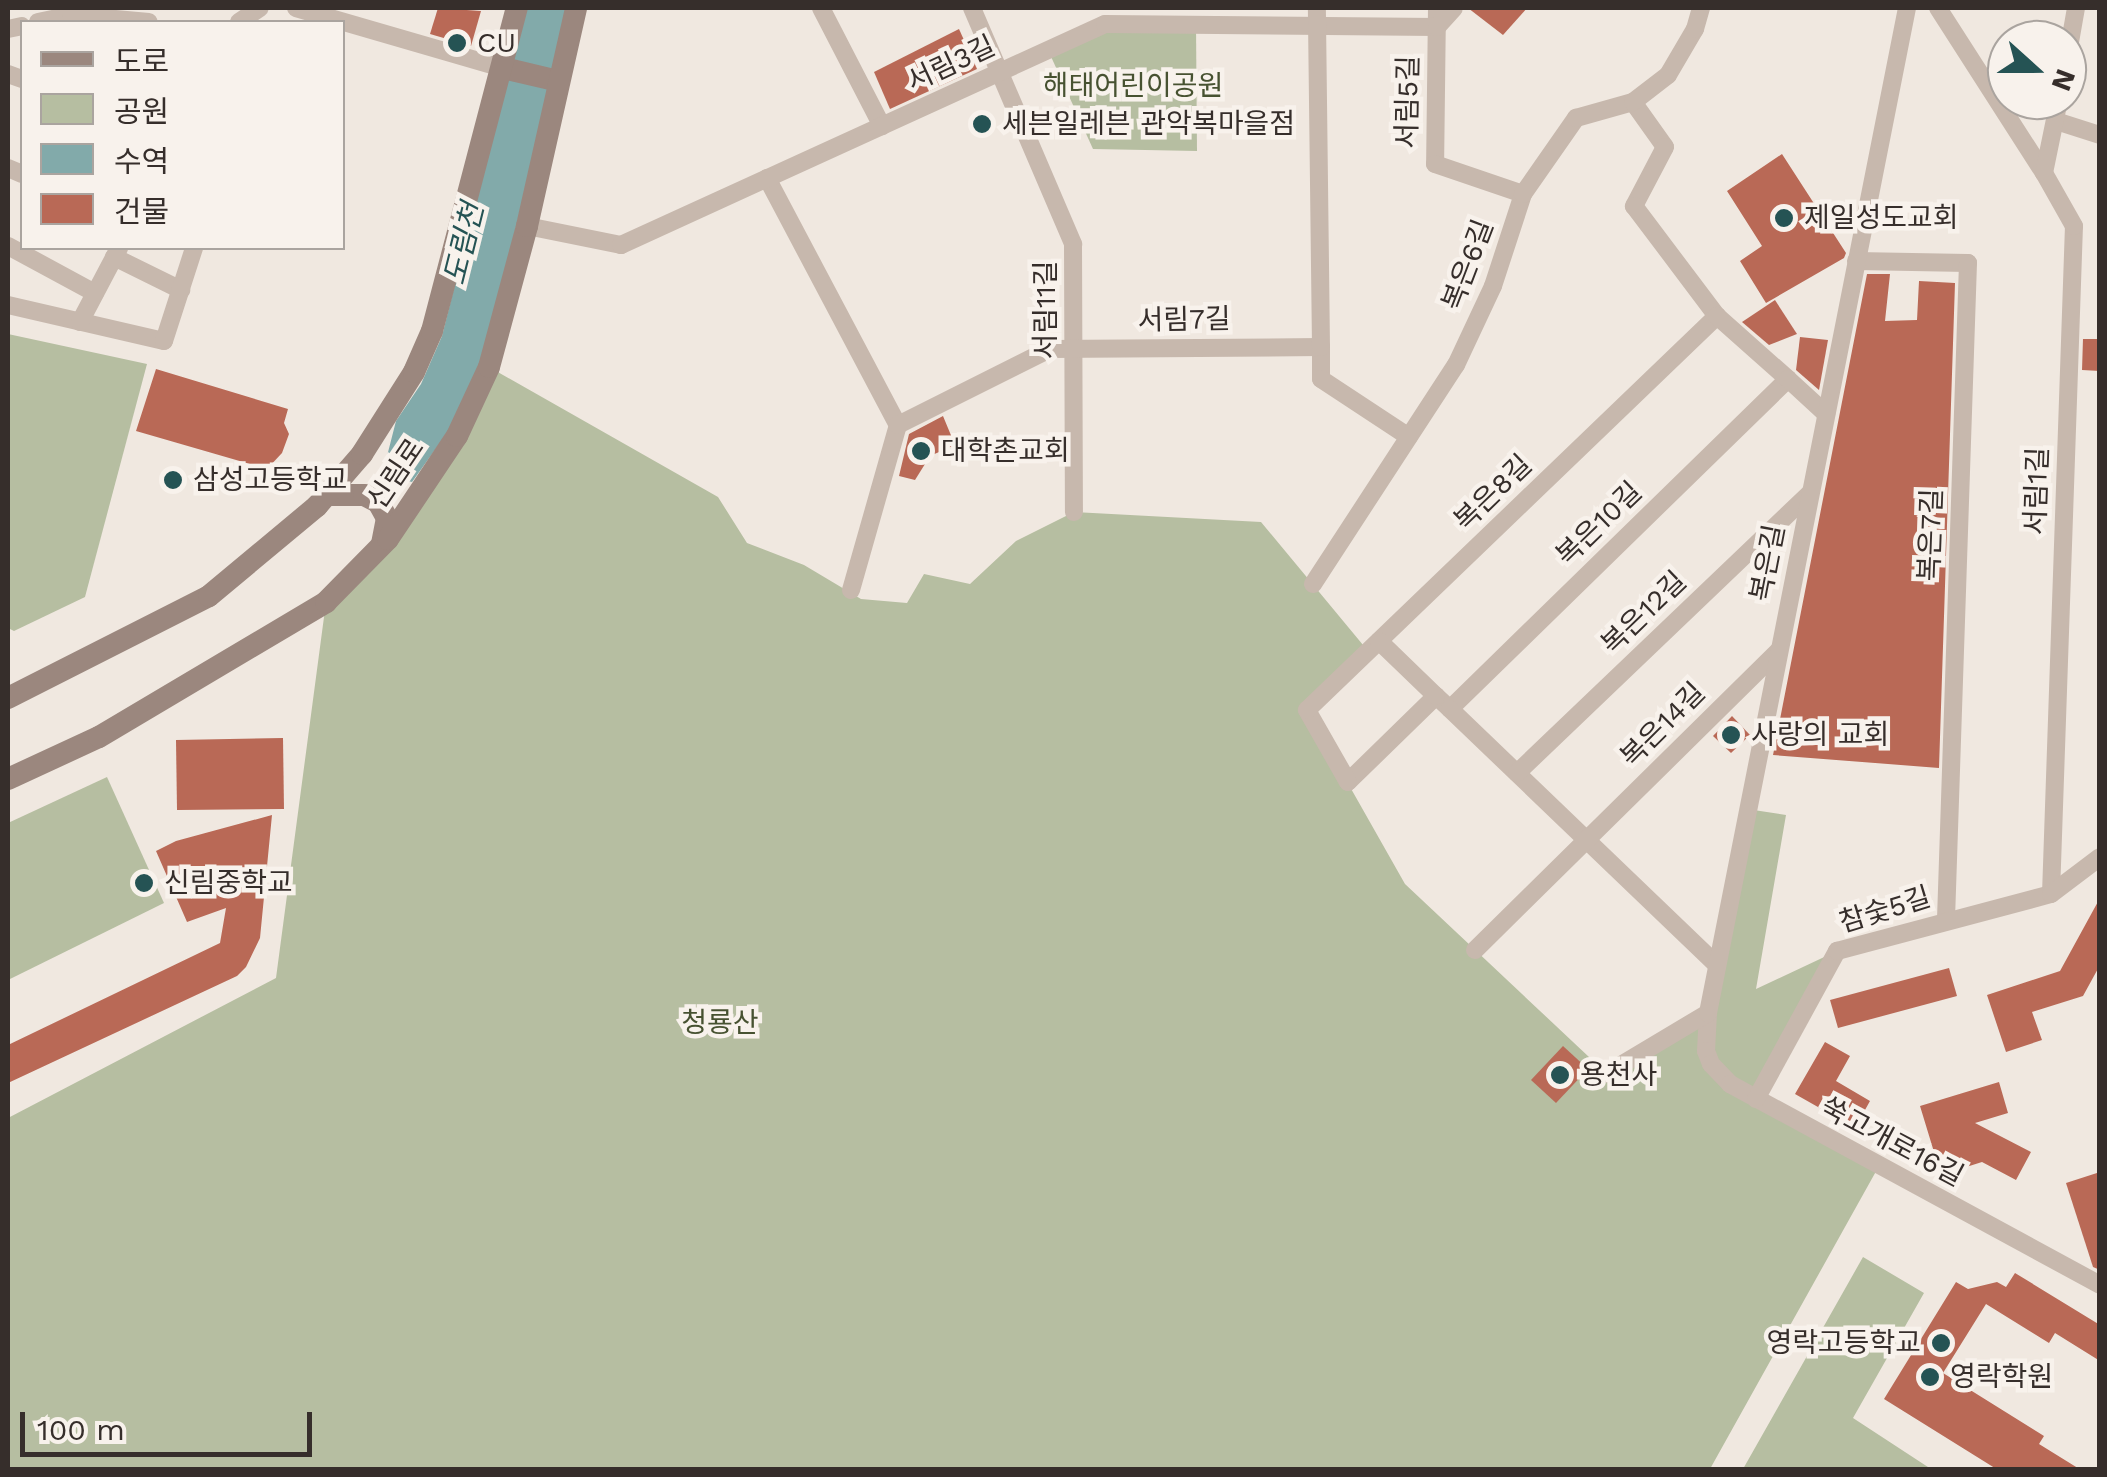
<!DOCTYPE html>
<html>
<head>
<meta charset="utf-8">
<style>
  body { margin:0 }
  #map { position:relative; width:2107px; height:1477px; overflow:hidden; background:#f0e8e0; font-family:"Work Sans","Noto Sans KR",sans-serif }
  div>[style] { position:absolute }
  .green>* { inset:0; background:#b6bea1 }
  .water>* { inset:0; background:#82aaaa }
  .building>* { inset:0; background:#b96956 }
  .minor>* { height:18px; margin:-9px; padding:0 9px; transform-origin:9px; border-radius:9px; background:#c7b8ad }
  .secondary>* { height:22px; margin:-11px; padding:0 11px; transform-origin:11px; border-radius:11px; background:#9b877e }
  .secondary-bridge>* { height:22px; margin:-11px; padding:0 11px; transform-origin:11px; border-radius:11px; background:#9b877e }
  .dots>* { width:28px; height:28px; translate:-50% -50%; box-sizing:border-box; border:5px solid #f8f2ec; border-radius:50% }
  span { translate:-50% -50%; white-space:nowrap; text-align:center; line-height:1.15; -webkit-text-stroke:9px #f8f2ec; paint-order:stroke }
  .poi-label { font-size:28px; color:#362e2b }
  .left { translate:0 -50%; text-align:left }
  .right { translate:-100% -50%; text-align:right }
  .street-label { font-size:28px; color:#362e2b }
  .park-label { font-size:28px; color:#475231 }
  .water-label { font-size:30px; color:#255354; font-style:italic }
  .frame { position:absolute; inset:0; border:10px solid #362e2b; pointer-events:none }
  .legend { position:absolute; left:20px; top:20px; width:325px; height:230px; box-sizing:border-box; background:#f8f2ec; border:2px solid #aaa49f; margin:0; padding:12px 18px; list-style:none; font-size:30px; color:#362e2b }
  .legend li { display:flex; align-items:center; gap:20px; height:50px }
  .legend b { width:50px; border:2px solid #aaa49f }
  .north { position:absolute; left:1987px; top:20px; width:100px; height:100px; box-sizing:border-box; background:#f8f2ec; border:2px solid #aaa49f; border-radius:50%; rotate:111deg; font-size:28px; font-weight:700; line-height:40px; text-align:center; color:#362e2b }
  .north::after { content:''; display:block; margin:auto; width:35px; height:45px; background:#255354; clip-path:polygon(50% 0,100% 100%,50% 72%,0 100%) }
  .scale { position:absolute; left:20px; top:1412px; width:292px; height:45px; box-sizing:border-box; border:5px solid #362e2b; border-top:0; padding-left:12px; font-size:30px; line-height:35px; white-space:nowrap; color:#362e2b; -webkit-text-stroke:8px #f8f2ec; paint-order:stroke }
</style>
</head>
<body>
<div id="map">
  <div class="green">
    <div style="clip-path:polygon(1105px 24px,1196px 24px,1197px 151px,1093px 149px,1048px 50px)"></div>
    <div style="clip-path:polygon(8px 334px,147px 364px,85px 597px,14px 631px,8px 628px)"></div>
    <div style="clip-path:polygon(489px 367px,718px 497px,747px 543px,804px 565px,861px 599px,907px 603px,924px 574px,970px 584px,1016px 541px,1074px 512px,1261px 522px,1368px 651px,1307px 711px,1405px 884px,1606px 1073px,1708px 1013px,1747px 809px,1786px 815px,1756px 989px,1837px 951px,1756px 1099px,1879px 1166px,1710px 1469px,8px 1470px,8px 1118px,276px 978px,326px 602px,358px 573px)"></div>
    <div style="clip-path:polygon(107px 777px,164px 903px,8px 980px,8px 823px)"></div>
    <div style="clip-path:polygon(1863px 1257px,1924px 1293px,1853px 1418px,1931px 1469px,1743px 1469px)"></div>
  </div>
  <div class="water">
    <div style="clip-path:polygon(524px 8px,570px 8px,483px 361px,447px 433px,412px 482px,388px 476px,385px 464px,396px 421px,421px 384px,442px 336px)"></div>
  </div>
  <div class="building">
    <div style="clip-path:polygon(438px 8px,481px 11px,471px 46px,430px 34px)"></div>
    <div style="clip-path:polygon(1468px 8px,1527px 8px,1503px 35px)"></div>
    <div style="clip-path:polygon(959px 29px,977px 69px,890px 109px,874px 72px)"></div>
    <div style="clip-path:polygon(1782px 154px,1846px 253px,1844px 258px,1766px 303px,1740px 261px,1762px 246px,1727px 191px)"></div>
    <div style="clip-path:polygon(1867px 274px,1890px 274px,1885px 321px,1917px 320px,1919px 281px,1955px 283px,1939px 768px,1773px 755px)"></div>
    <div style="clip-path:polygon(1775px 300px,1797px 334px,1769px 345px,1742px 322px)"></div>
    <div style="clip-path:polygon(1800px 337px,1828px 340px,1819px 390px,1796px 370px)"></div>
    <div style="clip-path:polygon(2083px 339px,2100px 339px,2100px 371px,2082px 370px)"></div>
    <div style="clip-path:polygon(156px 369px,288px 409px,284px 423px,289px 434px,282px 453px,267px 469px,136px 431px)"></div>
    <div style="clip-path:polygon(943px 416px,955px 445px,930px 456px,915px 480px,899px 476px,909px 434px)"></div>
    <div style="clip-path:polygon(1732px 716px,1750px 735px,1731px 753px,1713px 736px)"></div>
    <div style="clip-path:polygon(283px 738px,284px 809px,177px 810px,176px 740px)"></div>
    <div style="clip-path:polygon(272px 815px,260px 938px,246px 967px,237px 976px,8px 1083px,8px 1045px,220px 943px,226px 908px,187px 922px,156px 851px,176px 841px)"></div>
    <div style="clip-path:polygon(2100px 898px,2100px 965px,2083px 996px,2032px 1012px,2042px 1040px,2006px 1052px,1987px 995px,2060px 971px)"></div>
    <div style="clip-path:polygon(1949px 968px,1957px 996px,1838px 1028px,1830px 1000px)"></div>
    <div style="clip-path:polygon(1825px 1042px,1850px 1056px,1836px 1081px,1870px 1101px,1855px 1128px,1795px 1094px)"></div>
    <div style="clip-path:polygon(1563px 1046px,1588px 1069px,1556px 1103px,1531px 1080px)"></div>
    <div style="clip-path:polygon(1999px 1082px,2008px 1113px,1975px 1123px,2031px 1152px,2016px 1180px,1982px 1162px,1941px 1175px,1920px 1106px)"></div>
    <div style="clip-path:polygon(2100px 1172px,2100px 1270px,2093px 1267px,2066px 1183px)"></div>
    <div style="clip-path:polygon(2015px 1273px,2100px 1325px,2100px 1361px,2055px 1333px,2049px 1343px,1986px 1304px,1943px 1373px,2044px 1436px,2039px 1444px,2081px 1470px,1998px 1470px,1884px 1399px,1956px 1282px,1968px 1289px,1997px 1282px,2006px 1287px)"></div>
  </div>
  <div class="minor">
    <div style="left:296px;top:8px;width:216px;rotate:16.2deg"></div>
    <div style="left:821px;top:8px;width:133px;rotate:62.7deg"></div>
    <div style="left:972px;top:8px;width:257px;rotate:66.8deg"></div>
    <div style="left:1073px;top:244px;width:268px;rotate:89.8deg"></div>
    <div style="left:1437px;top:8px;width:156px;rotate:90.7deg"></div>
    <div style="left:1435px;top:164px;width:93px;rotate:18.8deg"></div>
    <div style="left:1938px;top:8px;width:196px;rotate:57.3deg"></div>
    <div style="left:38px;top:22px;width:34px;rotate:-12deg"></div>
    <div style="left:71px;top:15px;width:78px;rotate:5.1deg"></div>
    <div style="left:239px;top:22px;width:25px;rotate:-34deg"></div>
    <div style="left:8px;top:29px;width:14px;rotate:-12deg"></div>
    <div style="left:2067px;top:59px;width:52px;rotate:-80deg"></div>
    <div style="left:8px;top:74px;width:15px;rotate:20deg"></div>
    <div style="left:1633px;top:102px;width:55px;rotate:54.6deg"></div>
    <div style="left:1665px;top:147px;width:67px;rotate:117.7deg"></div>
    <div style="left:1634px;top:206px;width:138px;rotate:53deg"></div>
    <div style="left:2056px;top:121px;width:46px;rotate:17.7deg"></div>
    <div style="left:8px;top:168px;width:15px;rotate:23deg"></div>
    <div style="left:767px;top:178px;width:280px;rotate:62.1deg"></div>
    <div style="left:527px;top:226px;width:96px;rotate:11.4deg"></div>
    <div style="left:621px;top:245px;width:532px;rotate:-24.54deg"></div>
    <div style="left:1105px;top:24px;width:332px;rotate:0.5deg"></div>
    <div style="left:1437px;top:27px;width:25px;rotate:-48deg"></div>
    <div style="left:8px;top:246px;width:99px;rotate:28.4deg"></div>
    <div style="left:114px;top:257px;width:75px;rotate:26.2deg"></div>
    <div style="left:1856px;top:261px;width:112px;rotate:1deg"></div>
    <div style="left:1968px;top:263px;width:657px;rotate:91.92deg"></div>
    <div style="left:8px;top:305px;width:160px;rotate:13deg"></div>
    <div style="left:164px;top:341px;width:98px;rotate:-72.1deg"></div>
    <div style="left:80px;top:322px;width:84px;rotate:-62.2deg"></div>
    <div style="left:1321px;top:347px;width:32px;rotate:90deg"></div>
    <div style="left:1321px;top:379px;width:105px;rotate:33.4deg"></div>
    <div style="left:1788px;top:379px;width:472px;rotate:135.7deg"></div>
    <div style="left:1450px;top:709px;width:19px;rotate:-137deg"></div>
    <div style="left:1436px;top:696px;width:123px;rotate:135.7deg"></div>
    <div style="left:1348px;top:782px;width:83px;rotate:-119.7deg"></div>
    <div style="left:1307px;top:710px;width:569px;rotate:-43.86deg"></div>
    <div style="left:1717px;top:316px;width:95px;rotate:41.6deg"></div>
    <div style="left:1788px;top:379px;width:52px;rotate:42.6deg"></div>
    <div style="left:1313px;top:584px;width:262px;rotate:-56.9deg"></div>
    <div style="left:1456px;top:365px;width:87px;rotate:-64.9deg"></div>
    <div style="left:1493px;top:286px;width:97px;rotate:-71.9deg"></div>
    <div style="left:1523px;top:194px;width:93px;rotate:-55.1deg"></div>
    <div style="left:1576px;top:118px;width:59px;rotate:-15.7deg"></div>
    <div style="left:1633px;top:102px;width:44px;rotate:-37.6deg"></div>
    <div style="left:1668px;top:75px;width:53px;rotate:-59.6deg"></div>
    <div style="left:1695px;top:29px;width:22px;rotate:-74deg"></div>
    <div style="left:851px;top:590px;width:172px;rotate:-74.1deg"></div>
    <div style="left:898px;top:425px;width:170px;rotate:-26.6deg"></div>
    <div style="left:1050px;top:349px;width:271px;rotate:-0.4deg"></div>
    <div style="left:1321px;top:347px;width:339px;rotate:-90.7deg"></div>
    <div style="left:1379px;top:641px;width:79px;rotate:44deg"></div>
    <div style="left:1450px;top:709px;width:368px;rotate:43.8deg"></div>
    <div style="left:1517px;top:773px;width:404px;rotate:-43.7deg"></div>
    <div style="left:2051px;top:894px;width:668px;rotate:-88.03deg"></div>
    <div style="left:2074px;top:226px;width:61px;rotate:-119.5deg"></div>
    <div style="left:2044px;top:173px;width:75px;rotate:-78.4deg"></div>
    <div style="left:1475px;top:950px;width:426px;rotate:-44.6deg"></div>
    <div style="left:1708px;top:1013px;width:38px;rotate:93deg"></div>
    <div style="left:1706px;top:1051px;width:14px;rotate:69deg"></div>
    <div style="left:1711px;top:1064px;width:28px;rotate:46deg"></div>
    <div style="left:1730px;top:1084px;width:421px;rotate:28.5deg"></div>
    <div style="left:1606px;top:1074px;width:119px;rotate:-30.9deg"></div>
    <div style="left:1708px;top:1013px;width:1025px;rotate:-78.8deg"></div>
    <div style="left:1756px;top:1099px;width:169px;rotate:-61.3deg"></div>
    <div style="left:1837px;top:951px;width:221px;rotate:-14.9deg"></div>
    <div style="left:2051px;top:894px;width:61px;rotate:-37.1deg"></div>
  </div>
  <div class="secondary">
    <div style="left:503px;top:68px;width:52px;rotate:13.2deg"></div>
  </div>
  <div class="secondary-bridge">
    <div style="left:326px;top:495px;width:38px"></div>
    <div style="left:364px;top:495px;width:16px;rotate:27deg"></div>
    <div style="left:378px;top:502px;width:18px;rotate:61deg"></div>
    <div style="left:387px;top:518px;width:26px;rotate:101deg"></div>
    <div style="left:8px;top:698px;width:225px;rotate:-26.9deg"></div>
    <div style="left:209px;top:596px;width:141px;rotate:-39.8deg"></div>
    <div style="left:317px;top:506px;width:69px;rotate:-49.1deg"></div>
    <div style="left:362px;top:454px;width:97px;rotate:-57.6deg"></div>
    <div style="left:414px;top:372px;width:45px;rotate:-66.3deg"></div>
    <div style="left:432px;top:331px;width:334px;rotate:-75.3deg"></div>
    <div style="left:8px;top:779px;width:100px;rotate:-24.8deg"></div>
    <div style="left:99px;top:737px;width:264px;rotate:-30.7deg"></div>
    <div style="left:326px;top:602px;width:88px;rotate:-45.5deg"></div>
    <div style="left:388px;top:539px;width:124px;rotate:-56.2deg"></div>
    <div style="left:457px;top:436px;width:76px;rotate:-65.1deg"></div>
    <div style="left:489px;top:367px;width:146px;rotate:-74.9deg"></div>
    <div style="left:527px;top:226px;width:223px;rotate:-77.3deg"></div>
  </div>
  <div class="dots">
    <div style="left:457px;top:43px;background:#255354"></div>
    <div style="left:982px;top:124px;background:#255354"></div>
    <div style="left:1784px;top:218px;background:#255354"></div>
    <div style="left:921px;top:451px;background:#255354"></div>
    <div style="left:173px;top:480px;background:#255354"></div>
    <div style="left:1731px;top:735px;background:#255354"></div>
    <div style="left:144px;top:883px;background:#255354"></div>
    <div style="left:1560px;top:1075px;background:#255354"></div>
    <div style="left:1941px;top:1343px;background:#255354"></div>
    <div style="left:1930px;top:1377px;background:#255354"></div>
  </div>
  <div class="poi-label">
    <span class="left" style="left:477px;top:43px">CU</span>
    <span class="left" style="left:1002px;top:124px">세븐일레븐 관악복마을점</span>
    <span class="left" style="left:1804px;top:218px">제일성도교회</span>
    <span class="left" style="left:941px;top:451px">대학촌교회</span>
    <span class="left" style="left:193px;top:480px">삼성고등학교</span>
    <span class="left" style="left:1751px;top:735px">사랑의 교회</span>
    <span class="left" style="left:164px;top:883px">신림중학교</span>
    <span class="left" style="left:1580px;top:1075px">용천사</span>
    <span class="right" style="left:1921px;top:1343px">영락고등학교</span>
    <span class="left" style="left:1950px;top:1377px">영락학원</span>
  </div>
  <div class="street-label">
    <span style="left:951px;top:64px;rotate:-25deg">서림3길</span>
    <span style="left:1408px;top:102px;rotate:-89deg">서림5길</span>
    <span style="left:1468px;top:265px;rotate:-69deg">복은6길</span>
    <span style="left:1046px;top:310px;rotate:-90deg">서림11길</span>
    <span style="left:1184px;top:320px;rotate:-1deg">서림7길</span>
    <span style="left:396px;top:474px;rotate:-56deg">신림로</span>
    <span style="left:2037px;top:491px;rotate:-88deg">서림1길</span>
    <span style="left:1493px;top:493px;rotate:-44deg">복은8길</span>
    <span style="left:1599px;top:524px;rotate:-44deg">복은10길</span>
    <span style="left:1931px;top:535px;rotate:-88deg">복은7길</span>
    <span style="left:1768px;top:563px;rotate:-79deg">복은길</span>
    <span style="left:1644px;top:613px;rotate:-44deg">복은12길</span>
    <span style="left:1663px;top:725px;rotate:-45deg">복은14길</span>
    <span style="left:1885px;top:910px;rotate:-17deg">참숯5길</span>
    <span style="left:1892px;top:1142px;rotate:28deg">쑥고개로16길</span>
  </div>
  <div class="park-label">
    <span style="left:1133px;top:86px">해태어린이공원</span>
    <span style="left:720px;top:1023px">청룡산</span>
  </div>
  <div class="water-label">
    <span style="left:464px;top:244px;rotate:-76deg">도림천</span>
  </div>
  <div class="frame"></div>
  <ul class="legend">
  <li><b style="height:12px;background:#9b877e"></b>도로</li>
  <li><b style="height:28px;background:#b6bea1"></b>공원</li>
  <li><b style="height:28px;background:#82aaaa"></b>수역</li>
  <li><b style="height:28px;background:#b96956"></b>건물</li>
  </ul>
  <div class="north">N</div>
  <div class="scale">100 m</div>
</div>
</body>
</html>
